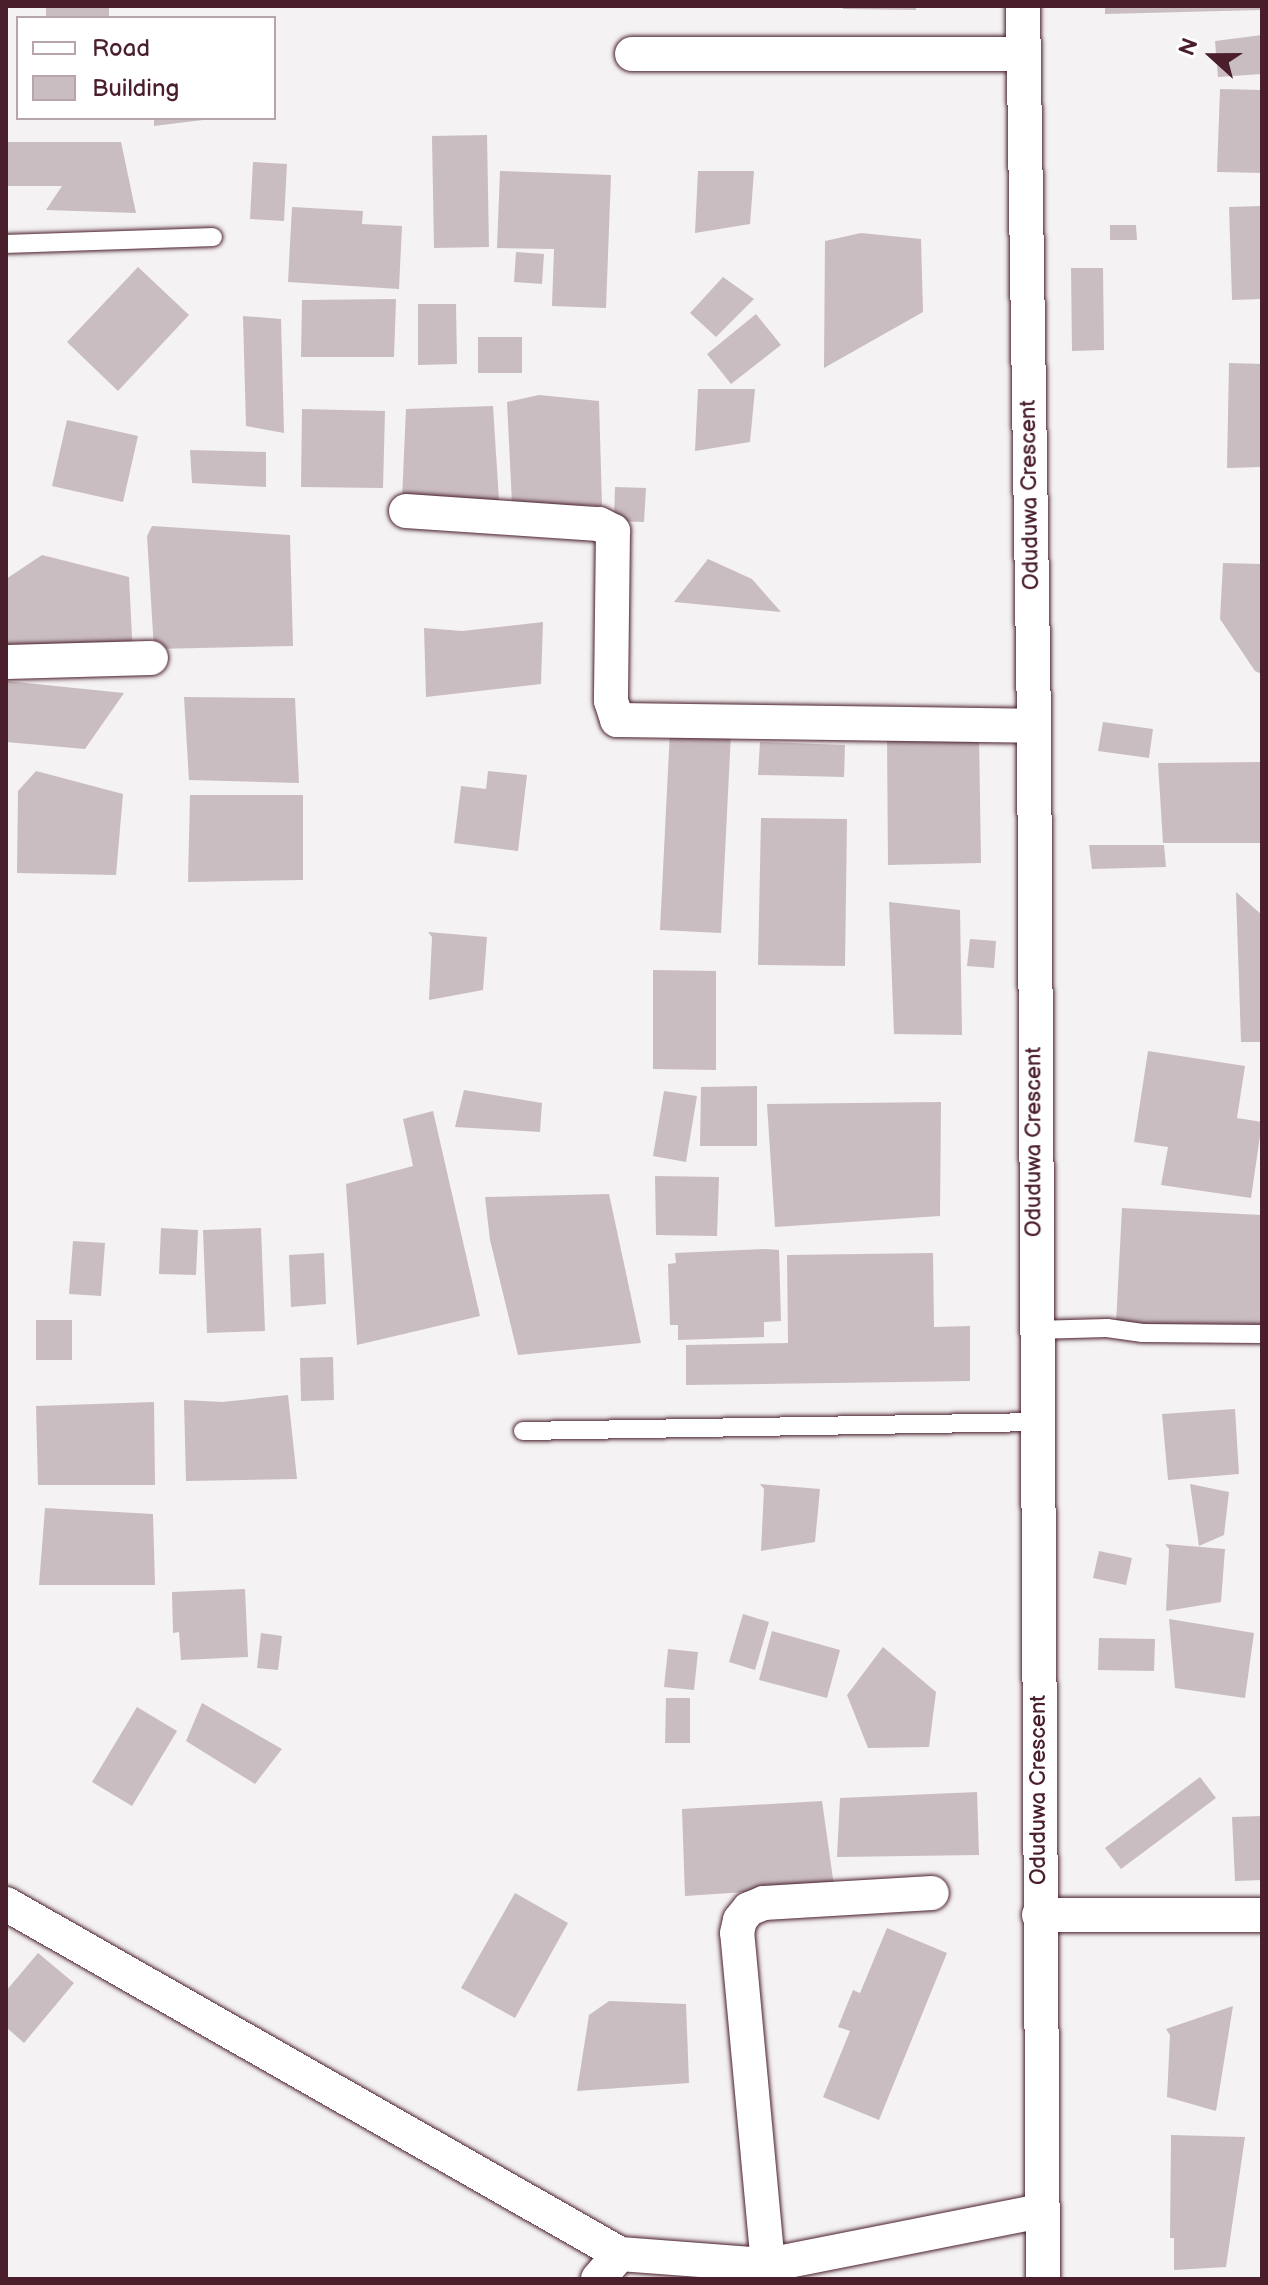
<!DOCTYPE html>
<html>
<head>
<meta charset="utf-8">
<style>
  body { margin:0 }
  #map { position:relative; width:1268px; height:2285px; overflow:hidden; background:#f4f2f2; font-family:"Balsamiq Sans",sans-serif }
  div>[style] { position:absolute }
  .building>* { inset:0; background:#cabdc1 }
  .roads { filter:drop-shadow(0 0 2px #4a1f2b) drop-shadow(0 0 2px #4a1f2b) }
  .service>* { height:18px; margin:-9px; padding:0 9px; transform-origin:9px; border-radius:9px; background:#fff }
  .minor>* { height:34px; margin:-17px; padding:0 17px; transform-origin:17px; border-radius:17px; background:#fff }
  span { translate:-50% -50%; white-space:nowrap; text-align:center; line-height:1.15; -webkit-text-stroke:6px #fff; paint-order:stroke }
  .street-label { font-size:22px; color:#4a1f2b }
  .frame { position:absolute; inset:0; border:8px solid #4a1f2b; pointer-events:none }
  .legend { position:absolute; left:16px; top:16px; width:260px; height:104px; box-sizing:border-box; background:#fff; border:2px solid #b7a5aa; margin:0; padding:10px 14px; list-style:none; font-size:24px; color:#4a1f2b }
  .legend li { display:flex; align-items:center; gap:16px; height:40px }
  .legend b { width:40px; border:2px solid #b7a5aa }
  .north { position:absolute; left:1172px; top:16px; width:80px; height:80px; -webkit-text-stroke:6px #fff; paint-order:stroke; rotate:291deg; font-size:22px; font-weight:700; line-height:32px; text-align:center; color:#4a1f2b }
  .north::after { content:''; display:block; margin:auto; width:28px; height:36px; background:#4a1f2b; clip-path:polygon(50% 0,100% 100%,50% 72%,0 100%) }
</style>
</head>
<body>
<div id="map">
  <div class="building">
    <div style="clip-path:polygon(46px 6px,109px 6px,109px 18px,46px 18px)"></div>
    <div style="clip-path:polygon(843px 6px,916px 6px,916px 10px,843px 9px)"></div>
    <div style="clip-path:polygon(1105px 6px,1262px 6px,1262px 10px,1105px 14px)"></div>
    <div style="clip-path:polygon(1262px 35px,1262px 74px,1218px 77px,1215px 41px)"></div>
    <div style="clip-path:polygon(1220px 89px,1262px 90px,1262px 173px,1217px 172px)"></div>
    <div style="clip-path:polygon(154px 118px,203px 118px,203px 120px,154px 126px)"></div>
    <div style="clip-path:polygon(487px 135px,489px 247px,434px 248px,432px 136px)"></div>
    <div style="clip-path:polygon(6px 142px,121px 142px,136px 213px,46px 210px,62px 186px,6px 186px)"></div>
    <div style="clip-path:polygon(253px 162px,287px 164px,284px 221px,250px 219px)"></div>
    <div style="clip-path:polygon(500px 171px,611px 175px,606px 308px,552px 306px,554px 249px,497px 248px)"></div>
    <div style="clip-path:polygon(698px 171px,754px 171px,750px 224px,695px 233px)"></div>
    <div style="clip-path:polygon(1262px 206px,1262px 299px,1232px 300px,1229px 207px)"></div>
    <div style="clip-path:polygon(292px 207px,363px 211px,362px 224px,402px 226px,399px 289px,288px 282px)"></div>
    <div style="clip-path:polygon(1110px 225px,1136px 225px,1137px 240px,1110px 240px)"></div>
    <div style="clip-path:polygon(861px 233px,921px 239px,923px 312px,824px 368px,825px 241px)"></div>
    <div style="clip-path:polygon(516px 252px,544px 254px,542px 284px,514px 282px)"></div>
    <div style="clip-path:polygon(138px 267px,189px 315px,118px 391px,67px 342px)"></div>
    <div style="clip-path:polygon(1071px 268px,1103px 268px,1104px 350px,1072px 351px)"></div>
    <div style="clip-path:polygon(723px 277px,754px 299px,716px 337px,690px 313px)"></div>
    <div style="clip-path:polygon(396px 299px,394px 357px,301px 357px,302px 300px)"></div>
    <div style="clip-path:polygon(418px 304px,456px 304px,457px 364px,418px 365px)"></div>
    <div style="clip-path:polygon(756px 314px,781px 345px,731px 384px,707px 354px)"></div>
    <div style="clip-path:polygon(243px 316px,281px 319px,284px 433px,246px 426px)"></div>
    <div style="clip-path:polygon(478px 337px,522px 337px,522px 373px,478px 373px)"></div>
    <div style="clip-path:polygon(1229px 363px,1262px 364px,1262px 467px,1227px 468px)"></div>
    <div style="clip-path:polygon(698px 389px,755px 389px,750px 442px,695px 451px)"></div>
    <div style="clip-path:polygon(539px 395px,599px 401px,602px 506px,512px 504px,507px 402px)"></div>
    <div style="clip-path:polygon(493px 406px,499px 501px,402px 499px,406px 409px)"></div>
    <div style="clip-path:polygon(302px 409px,385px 411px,383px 488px,301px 487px)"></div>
    <div style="clip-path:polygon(67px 420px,138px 436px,123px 502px,52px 486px)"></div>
    <div style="clip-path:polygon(190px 450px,266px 452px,266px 487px,192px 483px)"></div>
    <div style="clip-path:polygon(615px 487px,646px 488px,644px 522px,614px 521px)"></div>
    <div style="clip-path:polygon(152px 526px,290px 535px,293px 646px,154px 649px,147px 536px)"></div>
    <div style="clip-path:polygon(42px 555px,129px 577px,133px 657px,6px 655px,6px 579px)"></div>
    <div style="clip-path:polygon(708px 559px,752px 579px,781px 612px,674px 602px)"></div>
    <div style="clip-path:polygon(1223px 563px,1262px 564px,1262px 674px,1255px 671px,1220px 619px)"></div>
    <div style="clip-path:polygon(543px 622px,541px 684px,426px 697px,424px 628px,462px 631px)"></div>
    <div style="clip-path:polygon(6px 681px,124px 693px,85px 749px,6px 742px)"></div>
    <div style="clip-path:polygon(184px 697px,295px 698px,299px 783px,189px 780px)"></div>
    <div style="clip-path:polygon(1103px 722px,1153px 729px,1149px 758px,1098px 751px)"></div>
    <div style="clip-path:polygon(670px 730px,731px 733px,721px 933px,660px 930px)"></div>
    <div style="clip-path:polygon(979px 735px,981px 863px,888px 865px,887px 736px)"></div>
    <div style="clip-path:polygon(760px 742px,845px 745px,844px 777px,758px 775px)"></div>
    <div style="clip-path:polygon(1262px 762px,1262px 843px,1163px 843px,1158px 763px)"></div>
    <div style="clip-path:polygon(36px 771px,123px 794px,116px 875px,17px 873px,18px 791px)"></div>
    <div style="clip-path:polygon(488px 771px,527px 775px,518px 851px,454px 843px,461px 786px,486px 789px)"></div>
    <div style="clip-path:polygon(190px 795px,303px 795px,303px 880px,188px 882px)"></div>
    <div style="clip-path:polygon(761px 818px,847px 819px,845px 966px,758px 965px)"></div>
    <div style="clip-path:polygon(1089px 845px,1164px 845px,1166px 867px,1092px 869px)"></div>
    <div style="clip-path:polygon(1236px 892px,1262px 915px,1262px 1042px,1241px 1042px)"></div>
    <div style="clip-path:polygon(889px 902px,960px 910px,962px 1035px,894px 1034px)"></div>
    <div style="clip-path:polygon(428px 932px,487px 937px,483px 990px,429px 1000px,432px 937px)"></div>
    <div style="clip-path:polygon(970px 939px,996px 941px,994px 968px,967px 966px)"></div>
    <div style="clip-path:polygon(653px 970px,716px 971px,716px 1070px,653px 1069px)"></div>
    <div style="clip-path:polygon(1148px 1051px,1245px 1066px,1237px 1118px,1262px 1122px,1251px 1198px,1161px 1185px,1168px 1147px,1134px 1142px)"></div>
    <div style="clip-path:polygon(757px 1086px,757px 1146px,700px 1146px,701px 1087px)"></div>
    <div style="clip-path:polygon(464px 1090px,542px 1103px,540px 1132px,455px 1127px)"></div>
    <div style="clip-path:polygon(664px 1091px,697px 1096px,686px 1162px,653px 1156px)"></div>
    <div style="clip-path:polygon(941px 1102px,940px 1216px,775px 1227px,767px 1104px)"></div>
    <div style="clip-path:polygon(433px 1111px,480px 1316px,357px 1345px,346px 1184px,413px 1166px,403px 1119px)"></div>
    <div style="clip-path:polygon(655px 1176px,719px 1177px,717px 1236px,656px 1235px)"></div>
    <div style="clip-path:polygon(609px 1194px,641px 1343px,518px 1355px,490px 1240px,485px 1197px)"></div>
    <div style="clip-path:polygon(1122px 1208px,1262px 1215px,1262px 1332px,1116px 1324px)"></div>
    <div style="clip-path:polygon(161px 1228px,198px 1230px,196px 1275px,159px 1274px)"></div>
    <div style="clip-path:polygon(261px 1228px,265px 1331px,207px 1333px,203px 1230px)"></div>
    <div style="clip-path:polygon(73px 1241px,105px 1243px,101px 1296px,69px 1294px)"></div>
    <div style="clip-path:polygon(766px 1249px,779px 1250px,781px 1321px,764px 1322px,764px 1337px,678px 1340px,678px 1325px,670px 1325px,668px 1264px,676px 1263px,675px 1253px)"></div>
    <div style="clip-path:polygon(324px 1253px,326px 1304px,291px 1307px,289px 1255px)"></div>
    <div style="clip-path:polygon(933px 1253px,934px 1327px,970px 1326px,970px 1381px,686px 1385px,686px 1345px,788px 1343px,787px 1255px)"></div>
    <div style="clip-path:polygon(36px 1320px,72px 1320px,72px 1360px,36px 1360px)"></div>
    <div style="clip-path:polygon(333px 1357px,334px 1400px,301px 1401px,300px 1358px)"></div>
    <div style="clip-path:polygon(288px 1395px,297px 1479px,186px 1481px,184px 1400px,222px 1402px)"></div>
    <div style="clip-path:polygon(154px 1402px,155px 1485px,38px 1485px,36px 1406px)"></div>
    <div style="clip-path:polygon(1235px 1409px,1239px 1474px,1168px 1480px,1162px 1414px)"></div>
    <div style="clip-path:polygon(760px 1484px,820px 1489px,815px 1542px,761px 1551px,764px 1489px)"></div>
    <div style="clip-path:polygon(1190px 1484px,1229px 1492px,1224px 1535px,1199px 1546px)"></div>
    <div style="clip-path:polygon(45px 1508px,153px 1514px,155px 1585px,39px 1585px)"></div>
    <div style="clip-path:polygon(1165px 1544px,1225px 1549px,1221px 1602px,1166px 1611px,1169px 1549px)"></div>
    <div style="clip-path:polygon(1099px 1551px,1132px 1558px,1126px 1585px,1093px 1578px)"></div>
    <div style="clip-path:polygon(245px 1589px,248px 1657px,181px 1660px,179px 1632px,173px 1633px,172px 1592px)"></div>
    <div style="clip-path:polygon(743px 1614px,769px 1622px,755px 1670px,729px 1662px)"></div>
    <div style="clip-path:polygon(1169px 1619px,1254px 1633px,1245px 1698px,1175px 1688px)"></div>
    <div style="clip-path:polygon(772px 1631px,840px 1650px,827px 1698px,759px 1680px)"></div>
    <div style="clip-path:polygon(261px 1633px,282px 1636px,278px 1670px,257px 1668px)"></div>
    <div style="clip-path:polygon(1099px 1638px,1155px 1639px,1154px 1671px,1098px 1670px)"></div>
    <div style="clip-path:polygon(883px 1647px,936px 1692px,929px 1747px,868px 1748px,847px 1695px)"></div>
    <div style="clip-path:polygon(668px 1649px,698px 1652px,694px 1690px,664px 1687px)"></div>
    <div style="clip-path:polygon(666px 1698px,690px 1698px,690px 1743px,665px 1743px)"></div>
    <div style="clip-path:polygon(202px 1703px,282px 1749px,255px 1784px,186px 1741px)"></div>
    <div style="clip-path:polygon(137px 1707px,177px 1731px,132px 1806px,92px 1782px)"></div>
    <div style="clip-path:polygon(1200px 1777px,1216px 1798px,1121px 1869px,1105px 1848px)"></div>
    <div style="clip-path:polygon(977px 1792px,979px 1855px,837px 1857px,840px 1798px)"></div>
    <div style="clip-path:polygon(822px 1801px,834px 1886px,685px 1896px,682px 1809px)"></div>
    <div style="clip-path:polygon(1262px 1816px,1262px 1880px,1235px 1881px,1232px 1817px)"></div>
    <div style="clip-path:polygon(515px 1893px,568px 1923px,515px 2018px,461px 1988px)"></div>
    <div style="clip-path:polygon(887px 1928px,947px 1953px,879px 2120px,823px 2097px,850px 2031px,838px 2027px,853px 1990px,860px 1993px)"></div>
    <div style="clip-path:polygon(38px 1953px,74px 1983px,24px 2043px,6px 2027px,6px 1991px)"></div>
    <div style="clip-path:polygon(609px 2001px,686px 2004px,689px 2083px,577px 2091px,589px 2015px)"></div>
    <div style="clip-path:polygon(1233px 2006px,1216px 2111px,1167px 2097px,1170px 2035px,1166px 2029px)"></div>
    <div style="clip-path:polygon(1171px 2135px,1245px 2137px,1226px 2267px,1174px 2270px,1174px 2238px,1170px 2238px)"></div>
  </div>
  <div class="roads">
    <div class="service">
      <div style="left:6px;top:244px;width:207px;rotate:-1.9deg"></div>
      <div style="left:1035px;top:1330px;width:72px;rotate:-1.6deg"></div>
      <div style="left:1107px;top:1328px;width:36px;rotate:8deg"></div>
      <div style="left:1143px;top:1333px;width:119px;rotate:0.5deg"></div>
      <div style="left:523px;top:1431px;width:514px;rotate:-1deg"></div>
    </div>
    <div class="minor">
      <div style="left:1023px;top:6px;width:720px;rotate:89.12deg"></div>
      <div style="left:1034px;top:726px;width:1553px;rotate:89.67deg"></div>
      <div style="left:632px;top:54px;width:392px"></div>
      <div style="left:406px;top:511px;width:193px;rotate:3.9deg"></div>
      <div style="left:599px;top:524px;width:16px;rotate:27deg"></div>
      <div style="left:613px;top:531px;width:170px;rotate:90.7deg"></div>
      <div style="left:611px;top:701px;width:20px;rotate:72deg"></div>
      <div style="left:617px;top:720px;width:417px;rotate:0.8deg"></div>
      <div style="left:6px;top:662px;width:145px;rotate:-1.6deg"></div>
      <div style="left:6px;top:1904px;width:707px;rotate:29.68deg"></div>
      <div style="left:620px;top:2254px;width:148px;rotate:4.3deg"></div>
      <div style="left:768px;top:2265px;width:278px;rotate:-11.2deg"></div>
      <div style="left:1039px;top:1915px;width:223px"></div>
      <div style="left:768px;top:2265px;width:333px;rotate:-95.3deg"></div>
      <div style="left:737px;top:1933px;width:13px;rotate:-77deg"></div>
      <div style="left:740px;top:1920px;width:14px;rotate:-51deg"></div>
      <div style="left:749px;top:1909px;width:16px;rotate:-22deg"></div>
      <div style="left:764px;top:1903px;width:168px;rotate:-3.4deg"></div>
      <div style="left:598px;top:2279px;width:33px;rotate:-49deg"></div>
    </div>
  </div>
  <div class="street-label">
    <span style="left:1030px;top:495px;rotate:-91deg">Oduduwa Crescent</span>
    <span style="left:1034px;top:1142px;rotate:-90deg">Oduduwa Crescent</span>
    <span style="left:1039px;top:1790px;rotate:-90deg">Oduduwa Crescent</span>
  </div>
  <div class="frame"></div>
  <ul class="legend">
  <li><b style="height:10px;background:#fff"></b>Road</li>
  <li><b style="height:22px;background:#cabdc1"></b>Building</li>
  </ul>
  <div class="north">N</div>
</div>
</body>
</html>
